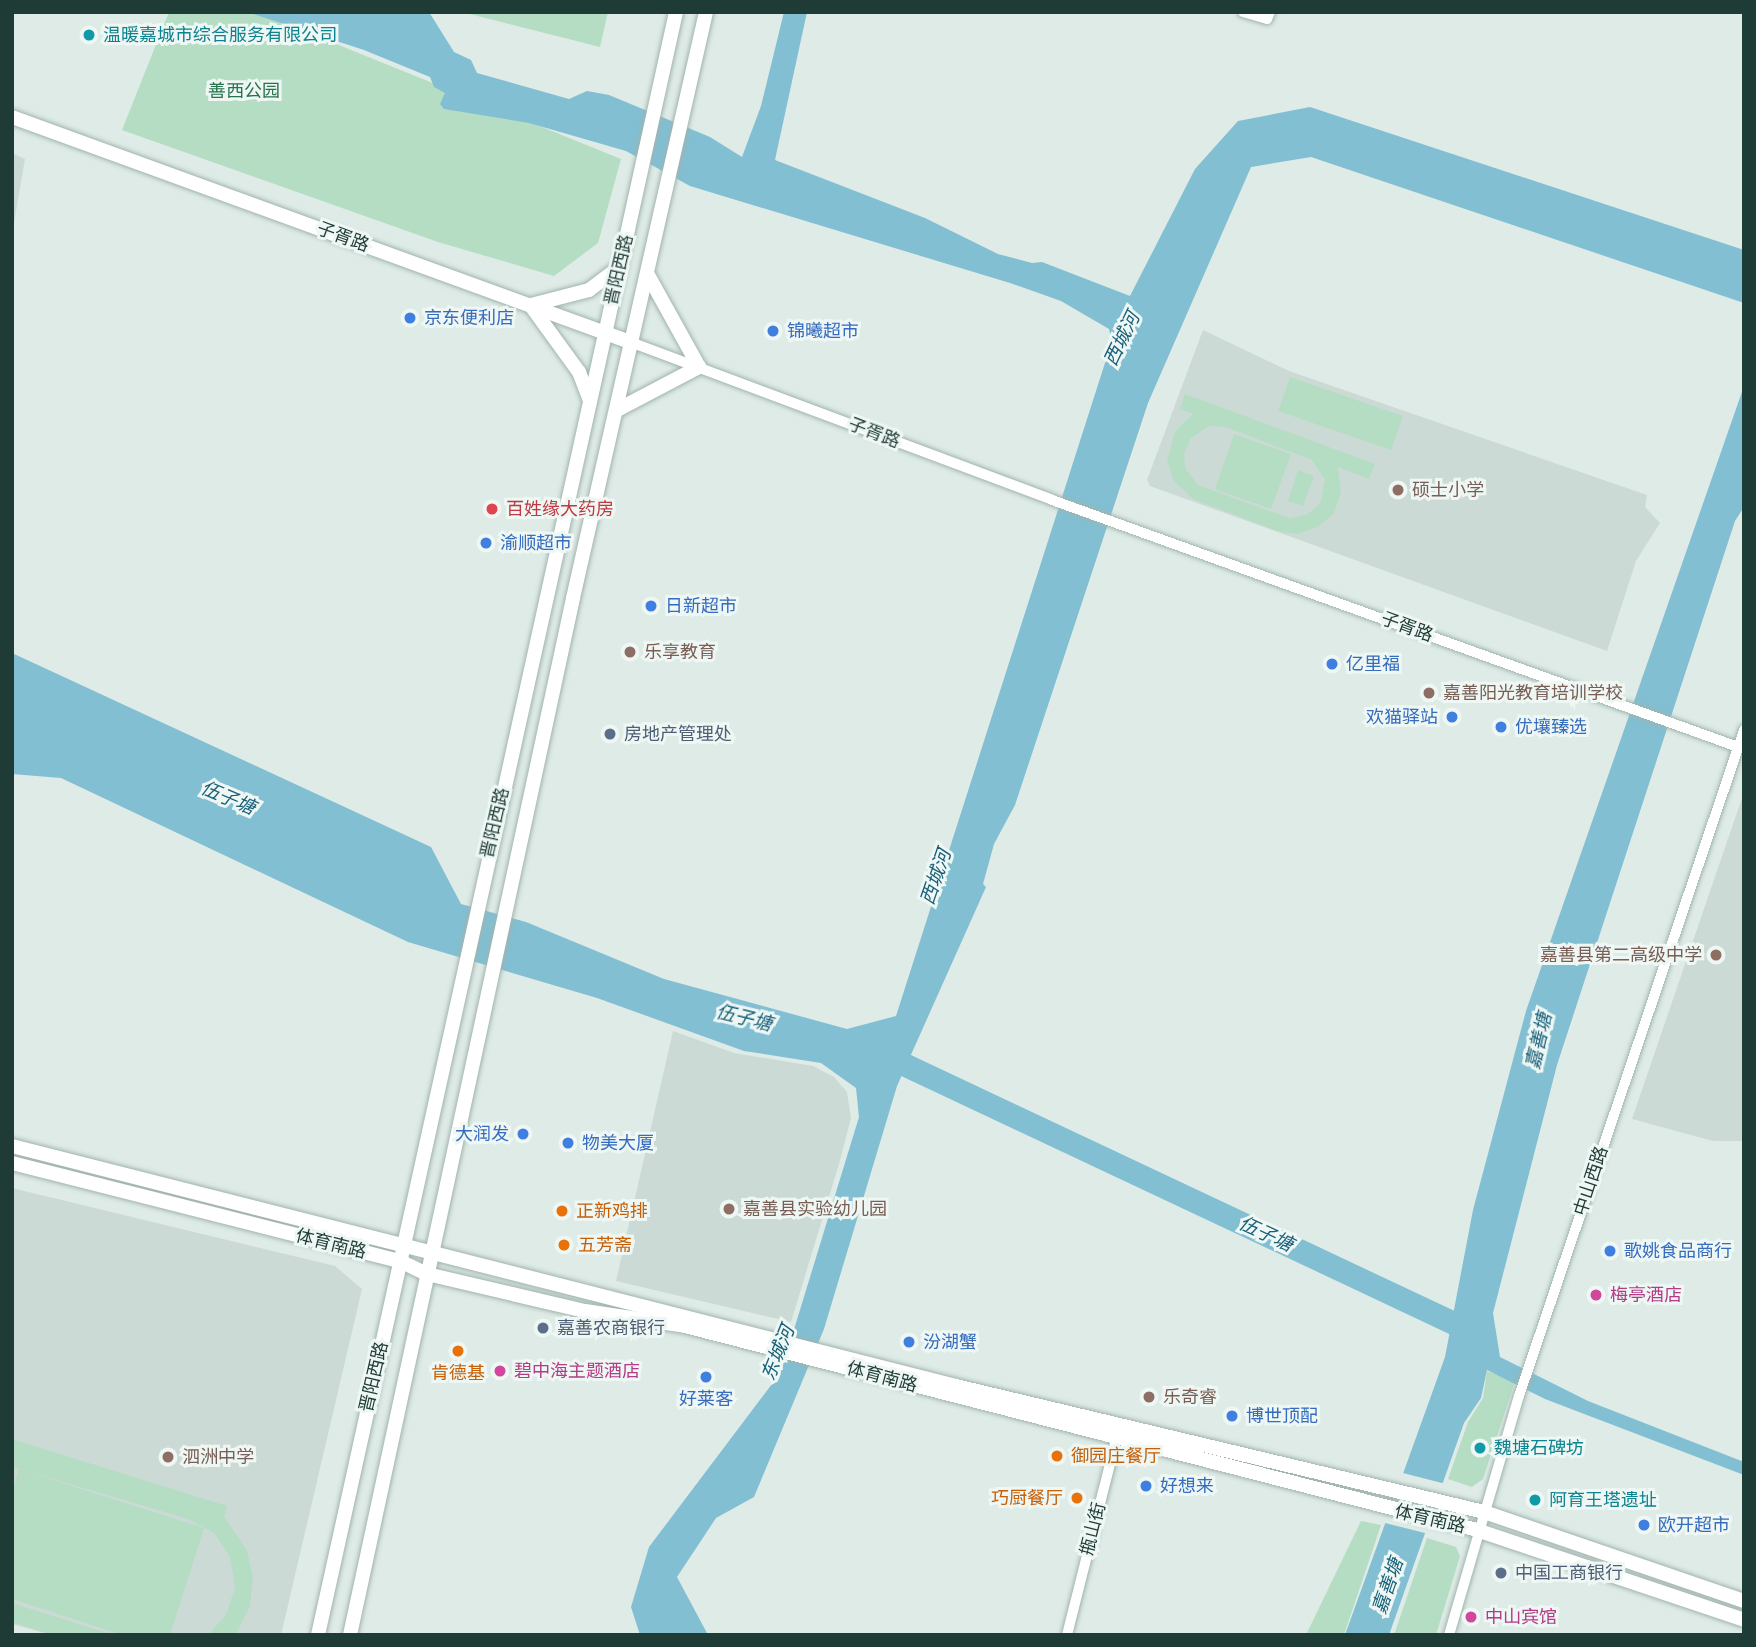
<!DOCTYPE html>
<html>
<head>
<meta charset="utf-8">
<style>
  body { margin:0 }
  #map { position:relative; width:1756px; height:1647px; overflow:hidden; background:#deebe6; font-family:Montserrat,"Noto Sans SC",sans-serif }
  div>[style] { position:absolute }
  .built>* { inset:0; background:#ccdad5 }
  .green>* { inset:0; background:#b5ddc4 }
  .water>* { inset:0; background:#82bfd3 }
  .pier>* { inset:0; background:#deebe6 }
  .river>* { height:23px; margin:-11.5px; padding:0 11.5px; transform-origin:11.5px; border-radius:11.5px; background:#82bfd3 }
  .roads { filter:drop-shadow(0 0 2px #a1b3ae) drop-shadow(0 0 2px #a1b3ae) }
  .street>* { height:10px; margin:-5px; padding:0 5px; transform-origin:5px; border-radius:5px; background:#fff }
  .secondary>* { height:14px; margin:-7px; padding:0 7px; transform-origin:7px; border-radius:7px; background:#fff }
  .dots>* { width:19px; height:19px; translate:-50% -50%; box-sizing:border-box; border:4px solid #eef7f4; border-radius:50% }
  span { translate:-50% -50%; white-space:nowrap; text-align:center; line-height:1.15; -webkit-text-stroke:6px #eef7f4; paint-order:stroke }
  .culture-label { font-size:18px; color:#0d838f }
  .left { translate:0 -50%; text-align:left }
  .park-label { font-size:18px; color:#27734c }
  .street-label { font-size:18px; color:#1f3b36 }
  .shop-label { font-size:18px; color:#366cbe }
  .right { translate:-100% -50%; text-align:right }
  .education-label { font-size:18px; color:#785e54 }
  .health-label { font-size:18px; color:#be3a42 }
  .service-label { font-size:18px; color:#4e5e75 }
  .food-label { font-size:18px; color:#c56008 }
  .hotel-label { font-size:18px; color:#b23c85 }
  .water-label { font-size:19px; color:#175f79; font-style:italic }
  .frame { position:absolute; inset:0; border:14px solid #1f3b36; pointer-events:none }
</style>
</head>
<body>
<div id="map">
  <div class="built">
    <div style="clip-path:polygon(12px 153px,25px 159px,12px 234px)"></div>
    <div style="clip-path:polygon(1203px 330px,1289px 371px,1647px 495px,1645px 507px,1660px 523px,1636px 561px,1607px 651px,1150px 486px,1147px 480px)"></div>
    <div style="clip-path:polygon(1744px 792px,1744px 1141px,1713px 1141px,1632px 1119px)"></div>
    <div style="clip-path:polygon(673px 1031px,734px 1053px,813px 1066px,834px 1077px,847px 1092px,851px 1118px,839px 1164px,791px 1322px,616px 1281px)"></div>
    <div style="clip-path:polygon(12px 1188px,335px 1266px,362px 1289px,281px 1635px,51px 1635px,12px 1624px)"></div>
  </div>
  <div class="green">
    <div style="clip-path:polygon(169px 12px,257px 12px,621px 159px,598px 243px,554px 276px,438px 242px,122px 130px)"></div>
    <div style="clip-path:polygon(462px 12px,608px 12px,600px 47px)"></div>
    <div style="clip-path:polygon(1290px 377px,1403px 416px,1391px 450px,1278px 411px)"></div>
    <div style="clip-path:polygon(evenodd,1185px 394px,1375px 464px,1369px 479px,1338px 467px,1341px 493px,1334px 513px,1318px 527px,1298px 534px,1277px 531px,1193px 499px,1174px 481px,1167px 461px,1175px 431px,1193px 414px,1180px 409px,1185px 394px,1209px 426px,1226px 427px,1312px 460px,1325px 480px,1320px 504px,1306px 515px,1289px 518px,1198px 485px,1185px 468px,1184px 454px,1191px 438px,1209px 426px)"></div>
    <div style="clip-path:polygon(1234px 434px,1291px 454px,1271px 509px,1215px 489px)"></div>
    <div style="clip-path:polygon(1298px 470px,1314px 476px,1303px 506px,1288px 501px)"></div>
    <div style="clip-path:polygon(1487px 1371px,1515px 1381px,1483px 1479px,1472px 1487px,1448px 1479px,1468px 1422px,1483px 1398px)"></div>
    <div style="clip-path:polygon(12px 1439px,227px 1506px,224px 1517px,247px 1550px,253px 1578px,250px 1606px,235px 1635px,208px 1635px,226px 1615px,235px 1587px,230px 1557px,214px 1533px,188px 1519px,12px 1467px)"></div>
    <div style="clip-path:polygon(19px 1469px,204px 1528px,170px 1635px,122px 1635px,12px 1599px,12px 1491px)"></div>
    <div style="clip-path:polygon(1361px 1521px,1381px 1525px,1344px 1635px,1306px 1635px)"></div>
    <div style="clip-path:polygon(1427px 1538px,1456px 1547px,1460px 1556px,1436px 1635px,1394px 1635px)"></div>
    <div style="clip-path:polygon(12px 1603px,114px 1635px,53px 1635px,12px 1622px)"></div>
  </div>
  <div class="water">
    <div style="clip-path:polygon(247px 12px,429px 12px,454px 52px,471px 60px,477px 73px,569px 99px,587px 91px,609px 95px,710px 137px,742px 157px,761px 106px,784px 12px,807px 12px,775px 160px,925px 218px,998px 254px,1032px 263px,1042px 262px,1130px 296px,1195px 169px,1238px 121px,1310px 107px,1744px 250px,1744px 303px,1311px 157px,1251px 167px,1148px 403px,1015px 805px,994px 844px,983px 884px,986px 887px,897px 1086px,824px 1329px,754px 1497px,716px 1518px,677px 1577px,708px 1635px,640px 1635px,631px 1607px,649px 1547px,781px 1372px,859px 1117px,856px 1088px,821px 1063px,744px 1051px,597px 998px,408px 942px,61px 778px,12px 774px,12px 653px,431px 847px,461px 904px,526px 922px,664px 979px,847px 1029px,896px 1016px,1112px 341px,1109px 329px,1061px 301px,1010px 283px,690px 186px,626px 151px,529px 123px,444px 109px,440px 104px,445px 93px,434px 87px,430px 77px,364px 50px)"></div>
    <div style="clip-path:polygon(1744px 386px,1744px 507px,1735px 521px,1557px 1065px,1493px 1313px,1500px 1357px,1588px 1401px,1744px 1462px,1744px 1475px,1545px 1399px,1487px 1370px,1481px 1398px,1464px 1423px,1389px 1635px,1345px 1635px,1445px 1357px,1473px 1210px,1526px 1011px)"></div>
  </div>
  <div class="pier">
    <div style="clip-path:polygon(1399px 1472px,1446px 1484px,1429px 1534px,1381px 1522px)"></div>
  </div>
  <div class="river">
    <div style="left:878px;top:1052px;width:662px;rotate:25.21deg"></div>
  </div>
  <div class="roads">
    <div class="street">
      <div style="left:1243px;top:12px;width:25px;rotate:16deg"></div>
      <div style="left:1267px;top:19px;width:8px;rotate:-67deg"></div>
      <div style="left:633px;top:343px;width:447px;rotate:20.5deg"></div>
      <div style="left:1052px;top:500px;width:729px;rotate:19.8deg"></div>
      <div style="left:1067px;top:1635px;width:209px;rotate:-75.9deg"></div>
      <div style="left:1449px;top:1635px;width:249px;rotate:-73.7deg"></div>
      <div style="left:1519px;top:1396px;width:703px;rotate:-71.33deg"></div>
    </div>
    <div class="secondary">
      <div style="left:12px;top:117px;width:661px;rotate:20deg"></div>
      <div style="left:531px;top:305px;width:60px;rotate:-14.5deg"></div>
      <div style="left:589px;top:290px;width:39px;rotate:-37deg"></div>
      <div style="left:531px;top:306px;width:82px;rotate:54deg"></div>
      <div style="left:579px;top:372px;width:30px;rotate:69deg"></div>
      <div style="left:617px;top:410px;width:93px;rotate:-27.7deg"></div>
      <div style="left:699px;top:367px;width:105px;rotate:-119deg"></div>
      <div style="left:12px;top:1146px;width:974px;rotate:14.26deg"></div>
      <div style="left:956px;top:1386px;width:543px;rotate:13.42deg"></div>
      <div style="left:1484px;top:1512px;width:275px;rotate:18.9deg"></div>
      <div style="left:12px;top:1163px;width:400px;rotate:14.2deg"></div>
      <div style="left:400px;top:1261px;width:30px;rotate:26deg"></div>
      <div style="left:427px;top:1274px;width:162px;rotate:13.2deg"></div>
      <div style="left:585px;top:1311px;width:101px;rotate:8.5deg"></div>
      <div style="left:685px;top:1326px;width:818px;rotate:14.44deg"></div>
      <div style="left:1477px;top:1530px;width:282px;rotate:18.6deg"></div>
      <div style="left:318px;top:1635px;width:1662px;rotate:-77.56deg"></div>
      <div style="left:350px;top:1635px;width:1061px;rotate:-77.86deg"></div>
      <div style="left:573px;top:598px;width:601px;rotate:-77.21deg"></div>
    </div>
  </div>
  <div class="dots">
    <div style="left:89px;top:35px;background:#0f9aa8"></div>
    <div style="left:410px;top:318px;background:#3f7fe0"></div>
    <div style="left:773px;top:331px;background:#3f7fe0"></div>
    <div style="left:1398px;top:490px;background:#8d6e63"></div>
    <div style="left:492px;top:509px;background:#e0444e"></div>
    <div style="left:486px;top:543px;background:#3f7fe0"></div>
    <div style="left:651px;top:606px;background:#3f7fe0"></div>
    <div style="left:630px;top:652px;background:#8d6e63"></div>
    <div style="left:1332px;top:664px;background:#3f7fe0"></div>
    <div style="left:1429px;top:693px;background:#8d6e63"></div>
    <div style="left:1452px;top:717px;background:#3f7fe0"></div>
    <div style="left:1501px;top:727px;background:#3f7fe0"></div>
    <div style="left:610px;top:734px;background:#5c6f8a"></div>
    <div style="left:1716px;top:955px;background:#8d6e63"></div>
    <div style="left:523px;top:1134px;background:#3f7fe0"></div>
    <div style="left:568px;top:1143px;background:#3f7fe0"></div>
    <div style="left:729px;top:1209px;background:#8d6e63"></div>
    <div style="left:562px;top:1211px;background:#e8710a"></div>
    <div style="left:564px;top:1245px;background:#e8710a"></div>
    <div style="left:1610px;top:1251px;background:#3f7fe0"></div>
    <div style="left:1596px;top:1295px;background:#d1479c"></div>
    <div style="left:543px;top:1328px;background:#5c6f8a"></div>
    <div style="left:909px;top:1342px;background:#3f7fe0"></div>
    <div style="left:458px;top:1351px;background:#e8710a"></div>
    <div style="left:500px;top:1371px;background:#d1479c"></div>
    <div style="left:706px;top:1377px;background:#3f7fe0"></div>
    <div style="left:1149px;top:1397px;background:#8d6e63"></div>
    <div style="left:1232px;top:1416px;background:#3f7fe0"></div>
    <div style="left:1480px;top:1448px;background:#0f9aa8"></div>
    <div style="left:1057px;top:1456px;background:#e8710a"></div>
    <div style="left:168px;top:1457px;background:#8d6e63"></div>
    <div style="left:1146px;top:1486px;background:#3f7fe0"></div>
    <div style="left:1077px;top:1498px;background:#e8710a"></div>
    <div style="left:1535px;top:1500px;background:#0f9aa8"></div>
    <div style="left:1644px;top:1525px;background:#3f7fe0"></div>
    <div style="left:1501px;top:1573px;background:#5c6f8a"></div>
    <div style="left:1471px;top:1617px;background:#d1479c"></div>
  </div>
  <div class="culture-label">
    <span class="left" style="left:103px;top:35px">温暖嘉城市综合服务有限公司</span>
    <span class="left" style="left:1494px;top:1448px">魏塘石碑坊</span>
    <span class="left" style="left:1549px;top:1500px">阿育王塔遗址</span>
  </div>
  <div class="park-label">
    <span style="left:244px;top:91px">善西公园</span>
  </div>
  <div class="street-label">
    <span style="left:343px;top:237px;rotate:20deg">子胥路</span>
    <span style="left:619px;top:270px;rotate:-77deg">晋阳西路</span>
    <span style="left:874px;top:433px;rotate:21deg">子胥路</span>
    <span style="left:1407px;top:627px;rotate:20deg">子胥路</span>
    <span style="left:495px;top:823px;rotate:-77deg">晋阳西路</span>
    <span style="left:1591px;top:1181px;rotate:-72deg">中山西路</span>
    <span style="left:331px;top:1244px;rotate:14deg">体育南路</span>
    <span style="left:374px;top:1377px;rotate:-77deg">晋阳西路</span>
    <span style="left:882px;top:1377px;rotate:15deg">体育南路</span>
    <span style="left:1430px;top:1519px;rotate:13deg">体育南路</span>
    <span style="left:1093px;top:1529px;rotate:-76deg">甁山街</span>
  </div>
  <div class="shop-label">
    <span class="left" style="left:424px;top:318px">京东便利店</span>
    <span class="left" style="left:787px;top:331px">锦曦超市</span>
    <span class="left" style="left:500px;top:543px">渝顺超市</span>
    <span class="left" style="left:665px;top:606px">日新超市</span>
    <span class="left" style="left:1346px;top:664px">亿里福</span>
    <span class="right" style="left:1438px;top:717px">欢猫驿站</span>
    <span class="left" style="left:1515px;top:727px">优壤臻选</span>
    <span class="right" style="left:509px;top:1134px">大润发</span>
    <span class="left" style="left:582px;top:1143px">物美大厦</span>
    <span class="left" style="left:1624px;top:1251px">歌姚食品商行</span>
    <span class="left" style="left:923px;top:1342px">汾湖蟹</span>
    <span style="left:706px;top:1399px">好莱客</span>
    <span class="left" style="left:1246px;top:1416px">博世顶配</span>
    <span class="left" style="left:1160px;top:1486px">好想来</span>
    <span class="left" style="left:1658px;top:1525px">欧开超市</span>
  </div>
  <div class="education-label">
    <span class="left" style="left:1412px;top:490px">硕士小学</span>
    <span class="left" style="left:644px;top:652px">乐享教育</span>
    <span class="left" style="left:1443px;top:693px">嘉善阳光教育培训学校</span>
    <span class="right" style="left:1702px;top:955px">嘉善县第二高级中学</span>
    <span class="left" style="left:743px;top:1209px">嘉善县实验幼儿园</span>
    <span class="left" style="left:1163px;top:1397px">乐奇睿</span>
    <span class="left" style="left:182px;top:1457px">泗洲中学</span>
  </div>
  <div class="health-label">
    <span class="left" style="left:506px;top:509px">百姓缘大药房</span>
  </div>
  <div class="service-label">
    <span class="left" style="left:624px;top:734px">房地产管理处</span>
    <span class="left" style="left:557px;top:1328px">嘉善农商银行</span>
    <span class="left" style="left:1515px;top:1573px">中国工商银行</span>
  </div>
  <div class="food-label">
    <span class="left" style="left:576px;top:1211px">正新鸡排</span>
    <span class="left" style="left:578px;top:1245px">五芳斋</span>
    <span style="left:458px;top:1373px">肯德基</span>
    <span class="left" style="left:1071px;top:1456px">御园庄餐厅</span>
    <span class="right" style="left:1063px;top:1498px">巧厨餐厅</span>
  </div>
  <div class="hotel-label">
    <span class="left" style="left:1610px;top:1295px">梅亭酒店</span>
    <span class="left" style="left:514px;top:1371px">碧中海主题酒店</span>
    <span class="left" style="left:1485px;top:1617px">中山宾馆</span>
  </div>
  <div class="water-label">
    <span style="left:1122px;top:339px;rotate:-64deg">西城河</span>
    <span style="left:228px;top:798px;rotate:23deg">伍子塘</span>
    <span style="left:936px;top:877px;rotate:-71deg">西城河</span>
    <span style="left:744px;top:1018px;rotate:14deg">伍子塘</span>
    <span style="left:1539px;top:1041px;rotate:-77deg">嘉善塘</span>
    <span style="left:1266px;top:1234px;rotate:25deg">伍子塘</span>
    <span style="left:778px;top:1353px;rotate:-68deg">东城河</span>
    <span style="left:1388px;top:1586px;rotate:-71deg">嘉善塘</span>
  </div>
  <div class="frame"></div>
</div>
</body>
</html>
